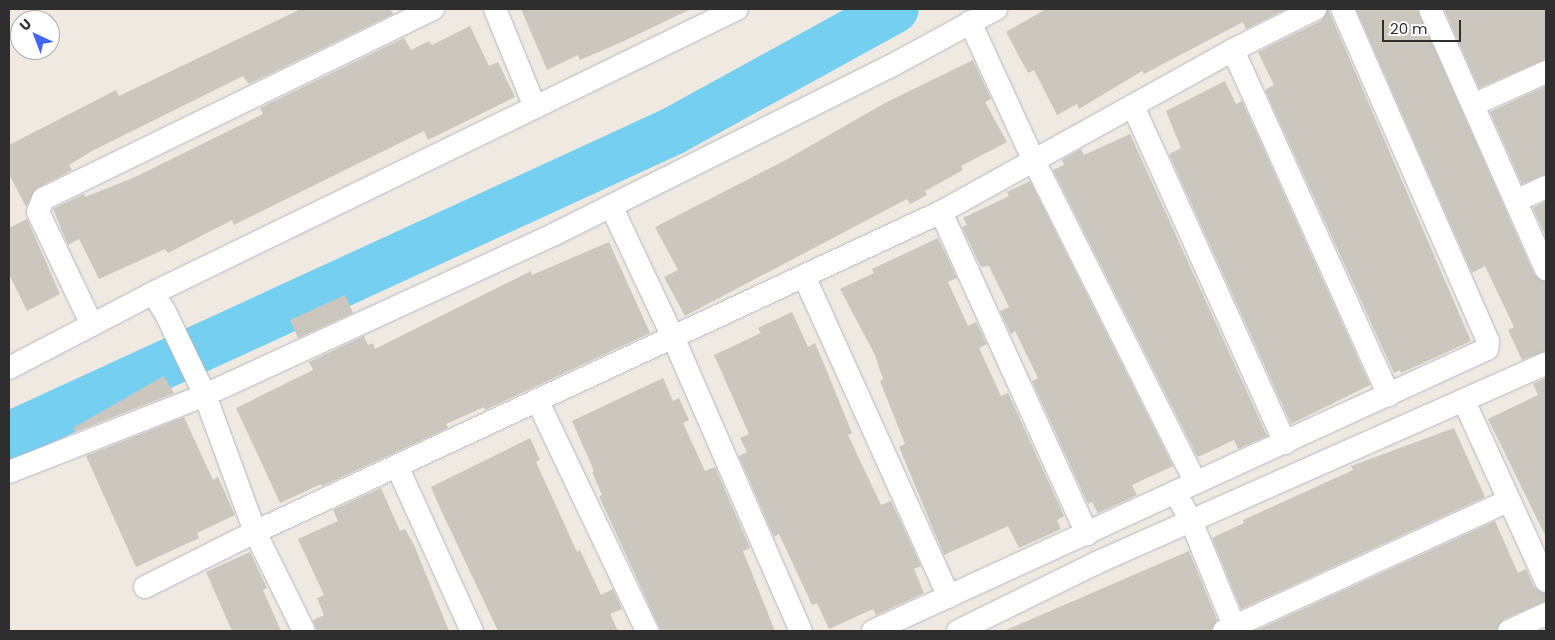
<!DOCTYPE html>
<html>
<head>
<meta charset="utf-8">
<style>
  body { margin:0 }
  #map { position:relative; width:1555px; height:640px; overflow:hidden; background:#efe9e1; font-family:Poppins,sans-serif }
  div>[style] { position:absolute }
  .river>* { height:48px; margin:-24px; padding:0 24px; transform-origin:24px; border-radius:24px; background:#75cff0 }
  .building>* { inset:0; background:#cbc7bf }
  .roads { filter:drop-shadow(0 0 1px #b4b7c1) drop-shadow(0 0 1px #b4b7c1) }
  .street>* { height:22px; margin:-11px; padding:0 11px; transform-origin:11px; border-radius:11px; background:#fff }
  span { translate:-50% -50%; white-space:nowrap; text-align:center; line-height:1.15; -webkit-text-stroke:4px #fff; paint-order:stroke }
  .frame { position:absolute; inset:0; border:10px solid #2e2e2e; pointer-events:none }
  .north { position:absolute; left:10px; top:10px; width:50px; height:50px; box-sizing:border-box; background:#fff; border:1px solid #ababab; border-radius:50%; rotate:317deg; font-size:14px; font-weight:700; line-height:20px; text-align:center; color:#2e2e2e }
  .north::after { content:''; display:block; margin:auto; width:18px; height:22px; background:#4264fb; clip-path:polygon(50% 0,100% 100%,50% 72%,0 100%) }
  .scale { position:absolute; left:1382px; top:20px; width:79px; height:22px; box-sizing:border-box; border:2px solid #2e2e2e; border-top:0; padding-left:6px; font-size:15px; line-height:18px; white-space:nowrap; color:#2e2e2e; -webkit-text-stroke:4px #fff; paint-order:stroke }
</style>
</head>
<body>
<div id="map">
  <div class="river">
    <div style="left:9px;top:436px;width:731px;rotate:-24.67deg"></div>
    <div style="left:673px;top:131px;width:253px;rotate:-28.8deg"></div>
  </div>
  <div class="building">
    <div style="clip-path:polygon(301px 9px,390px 9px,393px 14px,249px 84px,243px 76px,92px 151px,69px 165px,72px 170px,37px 188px,26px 207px,9px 174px,9px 145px,116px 90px,119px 96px)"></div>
    <div style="clip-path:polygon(521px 9px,691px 9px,624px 41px,580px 60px,578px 55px,547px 70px)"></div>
    <div style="clip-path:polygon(1046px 9px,1286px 9px,1246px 29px,1243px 22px,1144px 74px,1142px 71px,1079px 109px,1077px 104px,1057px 115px,1034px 70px,1028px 73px,1006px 32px)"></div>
    <div style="clip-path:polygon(1328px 9px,1471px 341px,1401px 373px,1400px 370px,1394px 373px,1265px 90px,1274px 85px,1258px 52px,1321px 21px)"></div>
    <div style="clip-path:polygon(1356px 9px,1417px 9px,1534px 274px,1546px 282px,1546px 351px,1522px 360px,1508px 330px,1514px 327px,1485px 266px,1472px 273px)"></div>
    <div style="clip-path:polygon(1444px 9px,1546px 9px,1546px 59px,1479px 88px)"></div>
    <div style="clip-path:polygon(470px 26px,489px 66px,498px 62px,515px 97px,428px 140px,424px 131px,234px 225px,232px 220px,168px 253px,165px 249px,99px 279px,79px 239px,68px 245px,53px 209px,84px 194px,85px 197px,133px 178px,263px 114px,260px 108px,404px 38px,411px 50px,429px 41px,432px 45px)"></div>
    <div style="clip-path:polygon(973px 60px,991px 99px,985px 102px,1007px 142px,961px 166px,963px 170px,925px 191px,927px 195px,910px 204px,907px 199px,685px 316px,664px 277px,678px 270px,655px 227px,782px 162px,885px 103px)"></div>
    <div style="clip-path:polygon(1225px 81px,1236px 104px,1242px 101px,1370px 385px,1291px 424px,1169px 154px,1181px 148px,1166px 111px)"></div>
    <div style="clip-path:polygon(1546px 86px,1546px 174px,1522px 184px,1490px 112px)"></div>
    <div style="clip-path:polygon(1130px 134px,1267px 436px,1238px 449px,1234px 440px,1198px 457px,1196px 454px,1053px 170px,1064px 165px,1062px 160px,1081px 149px,1084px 155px)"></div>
    <div style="clip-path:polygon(1030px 181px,1173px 466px,1132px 485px,1137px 495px,1098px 513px,1092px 502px,1088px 504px,1032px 381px,1038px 378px,1015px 331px,1011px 334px,1000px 311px,1009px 307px,989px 266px,981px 267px,962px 227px,967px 225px,963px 218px,1009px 196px,1007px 192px)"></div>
    <div style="clip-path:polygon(1546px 201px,1546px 237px,1533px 208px)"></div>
    <div style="clip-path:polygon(27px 219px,60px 294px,27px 311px,9px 274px,9px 228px)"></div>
    <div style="clip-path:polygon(938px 238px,957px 278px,948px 282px,968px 326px,976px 322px,987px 344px,979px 348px,1001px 396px,1008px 393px,1064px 516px,1057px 520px,1061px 529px,1019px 548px,1008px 526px,944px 555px,899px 447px,905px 444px,880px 381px,883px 379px,875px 355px,840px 289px,874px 273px,872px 269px)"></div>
    <div style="clip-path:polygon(609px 242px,650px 333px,485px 410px,484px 407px,446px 424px,448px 428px,322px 486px,321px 484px,280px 503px,236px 408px,313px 370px,309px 362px,364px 336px,368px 345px,373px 343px,375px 349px,531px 271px,532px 275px)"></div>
    <div style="clip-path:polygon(345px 295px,353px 313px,298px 338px,290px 320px)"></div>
    <div style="clip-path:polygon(792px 312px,808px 347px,815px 343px,824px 364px,852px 433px,848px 435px,881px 505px,891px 501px,921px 566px,914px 569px,924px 593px,876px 615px,873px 609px,829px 629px,817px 603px,812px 605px,779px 534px,774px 537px,739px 456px,747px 452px,740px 438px,749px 434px,714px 355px,761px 333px,758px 328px)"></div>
    <div style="clip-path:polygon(164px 376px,174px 393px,75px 432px,73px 428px)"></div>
    <div style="clip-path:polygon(663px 378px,673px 401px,679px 398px,689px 420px,683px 423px,705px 471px,715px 467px,750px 548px,743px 551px,775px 631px,661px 631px,599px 496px,602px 495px,592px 472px,594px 471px,572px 421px)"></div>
    <div style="clip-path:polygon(1546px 378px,1546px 537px,1488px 419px,1538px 395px,1533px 384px)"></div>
    <div style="clip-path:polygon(184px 417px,213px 480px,218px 477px,235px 515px,197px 533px,199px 538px,136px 567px,86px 456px)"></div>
    <div style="clip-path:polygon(1454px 428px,1485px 497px,1241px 609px,1212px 538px,1244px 523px,1243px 520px,1353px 470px,1351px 466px)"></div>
    <div style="clip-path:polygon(530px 438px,540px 460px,536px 462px,577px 552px,580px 550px,601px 595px,613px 589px,622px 609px,610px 614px,618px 631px,498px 631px,440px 508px,431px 487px)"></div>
    <div style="clip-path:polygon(381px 488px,400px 531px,405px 529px,414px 545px,449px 631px,317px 631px,313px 620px,324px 615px,317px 598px,324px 595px,298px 539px,338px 521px,333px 510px)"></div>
    <div style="clip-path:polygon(1495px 521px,1518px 573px,1526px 569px,1534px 587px,1546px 594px,1546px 601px,1504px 619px,1496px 631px,1255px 631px)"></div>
    <div style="clip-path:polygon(1189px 551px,1217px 620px,1211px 631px,1004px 631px)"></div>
    <div style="clip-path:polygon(250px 552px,267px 588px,263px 590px,281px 631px,232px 631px,206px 572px)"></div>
  </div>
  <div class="roads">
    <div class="street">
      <div style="left:495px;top:9px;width:106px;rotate:67.8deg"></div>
      <div style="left:1430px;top:9px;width:285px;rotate:66deg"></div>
      <div style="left:970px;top:22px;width:153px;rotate:65.3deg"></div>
      <div style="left:1034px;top:161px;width:360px;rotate:63.3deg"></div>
      <div style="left:1233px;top:50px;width:379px;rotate:65.7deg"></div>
      <div style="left:1473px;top:105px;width:80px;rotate:-24.3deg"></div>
      <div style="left:1133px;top:106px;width:370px;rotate:65.7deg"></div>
      <div style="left:1516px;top:201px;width:33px;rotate:-25deg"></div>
      <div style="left:611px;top:206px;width:145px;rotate:64.7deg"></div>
      <div style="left:673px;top:337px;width:321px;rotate:66.5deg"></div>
      <div style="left:941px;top:212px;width:354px;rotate:65.6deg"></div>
      <div style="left:804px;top:276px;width:352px;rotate:65.7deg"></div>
      <div style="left:153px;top:293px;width:22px;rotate:58deg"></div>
      <div style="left:165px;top:312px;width:92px;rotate:64.3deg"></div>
      <div style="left:205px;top:395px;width:385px;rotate:-24.7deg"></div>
      <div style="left:555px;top:234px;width:373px;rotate:-26.6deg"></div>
      <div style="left:889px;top:67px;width:122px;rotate:-28.5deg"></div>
      <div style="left:92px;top:325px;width:125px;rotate:-115.5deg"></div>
      <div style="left:38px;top:212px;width:14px;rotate:-69deg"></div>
      <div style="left:43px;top:199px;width:434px;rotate:-26deg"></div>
      <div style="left:9px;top:368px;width:162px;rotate:-27.5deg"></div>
      <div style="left:153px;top:293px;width:649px;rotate:-25.93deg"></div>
      <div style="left:537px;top:400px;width:256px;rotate:64.5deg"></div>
      <div style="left:1464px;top:401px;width:198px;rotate:65.5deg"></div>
      <div style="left:397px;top:466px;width:181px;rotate:65.6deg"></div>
      <div style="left:9px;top:472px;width:211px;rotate:-21.4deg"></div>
      <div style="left:205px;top:395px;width:146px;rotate:69.9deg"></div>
      <div style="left:255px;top:532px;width:110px;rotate:63.7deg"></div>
      <div style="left:1175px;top:492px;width:35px;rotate:61deg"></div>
      <div style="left:1192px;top:523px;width:117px;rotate:67.8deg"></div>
      <div style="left:145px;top:587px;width:123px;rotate:-26.6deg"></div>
      <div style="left:255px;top:532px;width:757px;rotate:-25.01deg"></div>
      <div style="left:941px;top:212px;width:334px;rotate:-29deg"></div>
      <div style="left:1233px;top:50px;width:92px;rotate:-26.6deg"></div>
      <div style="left:873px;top:631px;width:676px;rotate:-24.67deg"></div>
      <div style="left:1487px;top:349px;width:8px;rotate:-83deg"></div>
      <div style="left:1488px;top:341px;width:363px;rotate:-113.7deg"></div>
      <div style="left:958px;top:631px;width:154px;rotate:-26.2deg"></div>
      <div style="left:1096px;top:563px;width:492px;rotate:-23.9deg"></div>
      <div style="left:1224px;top:631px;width:312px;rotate:-24.6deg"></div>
      <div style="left:1509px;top:631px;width:41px;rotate:-24.7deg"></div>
    </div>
  </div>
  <div class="frame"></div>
  <div class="north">U</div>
  <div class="scale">20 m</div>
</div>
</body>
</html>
